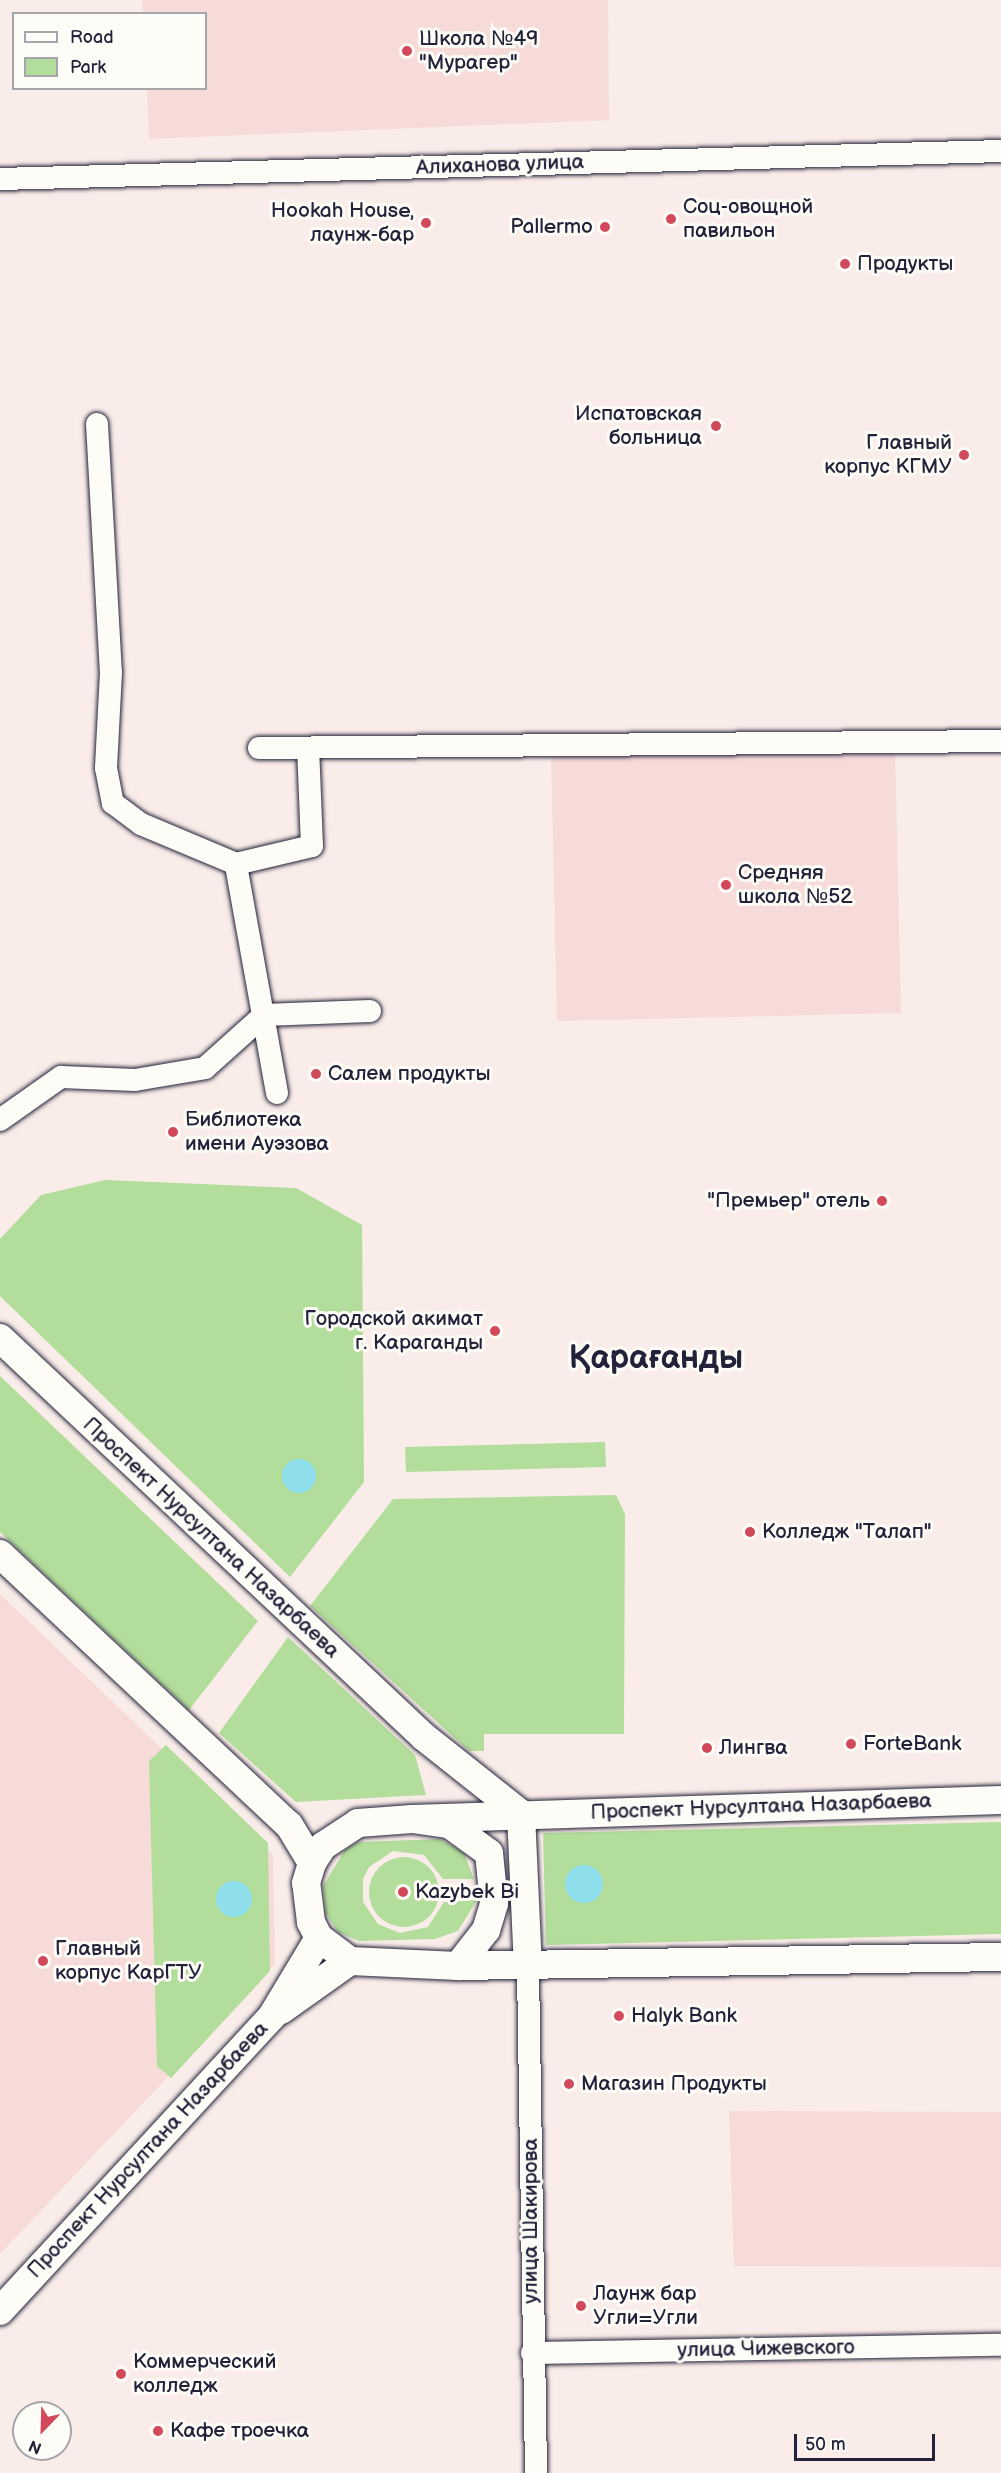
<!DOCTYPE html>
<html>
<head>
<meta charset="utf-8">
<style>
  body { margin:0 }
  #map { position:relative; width:1001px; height:2473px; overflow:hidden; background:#faede9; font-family:"Balsamiq Sans",sans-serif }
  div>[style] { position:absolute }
  .built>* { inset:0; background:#f6dbd8 }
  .green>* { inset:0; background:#b3dd9b }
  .round { border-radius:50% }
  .water>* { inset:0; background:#8edeec }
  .roads { filter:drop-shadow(0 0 2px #22223b) drop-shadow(0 0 2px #22223b) }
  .minor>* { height:22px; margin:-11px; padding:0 11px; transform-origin:11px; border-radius:11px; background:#fdfcf7 }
  .major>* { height:28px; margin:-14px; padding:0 14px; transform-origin:14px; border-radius:14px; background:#fdfcf7 }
  .dots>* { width:16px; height:16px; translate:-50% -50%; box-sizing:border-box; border:3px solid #fdfcf7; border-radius:50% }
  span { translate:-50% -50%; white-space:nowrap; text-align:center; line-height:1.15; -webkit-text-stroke:6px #fdfcf7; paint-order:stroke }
  .poi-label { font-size:21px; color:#22223b }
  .left { translate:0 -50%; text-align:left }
  .right { translate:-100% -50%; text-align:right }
  .street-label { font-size:21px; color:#22223b }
  .town-label { font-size:33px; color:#22223b; font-weight:700 }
  .legend { position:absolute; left:12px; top:12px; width:195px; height:78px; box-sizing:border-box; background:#fdfcf7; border:2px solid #a5a5ac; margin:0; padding:8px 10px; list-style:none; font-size:18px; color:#22223b }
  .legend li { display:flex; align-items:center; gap:12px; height:30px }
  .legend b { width:30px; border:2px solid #a5a5ac }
  .north { position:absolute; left:12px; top:2401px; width:60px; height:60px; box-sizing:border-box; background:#fdfcf7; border:2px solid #a5a5ac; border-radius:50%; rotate:203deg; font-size:16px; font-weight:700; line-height:24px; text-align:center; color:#22223b }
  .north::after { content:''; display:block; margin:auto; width:21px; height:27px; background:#d1495b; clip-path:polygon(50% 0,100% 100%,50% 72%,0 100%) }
  .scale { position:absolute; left:794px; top:2434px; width:141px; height:27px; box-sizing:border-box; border:3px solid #22223b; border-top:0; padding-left:8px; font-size:18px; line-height:21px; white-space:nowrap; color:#22223b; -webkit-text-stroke:4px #fdfcf7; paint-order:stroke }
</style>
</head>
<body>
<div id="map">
  <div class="built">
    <div style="clip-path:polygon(142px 0,608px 0,609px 120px,149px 139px,147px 89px,206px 88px,206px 14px,143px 13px)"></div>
    <div style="clip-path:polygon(895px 749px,901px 1013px,557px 1021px,551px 757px)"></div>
    <div style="clip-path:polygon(0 1594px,273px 1855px,275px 1964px,0 2254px)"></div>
    <div style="clip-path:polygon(729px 2111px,1001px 2112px,1001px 2267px,734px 2266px)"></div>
  </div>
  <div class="green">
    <div style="clip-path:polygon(105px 1180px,296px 1188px,362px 1225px,364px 1482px,290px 1577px,0 1296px,0 1239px,41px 1195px)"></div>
    <div style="clip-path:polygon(0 1376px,258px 1621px,189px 1710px,0 1532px)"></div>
    <div style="clip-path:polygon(605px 1442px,606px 1467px,406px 1472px,405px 1447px)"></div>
    <div style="clip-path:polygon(616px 1495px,625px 1514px,624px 1734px,484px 1734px,484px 1751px,469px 1751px,310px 1606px,393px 1499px)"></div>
    <div style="clip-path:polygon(288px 1637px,415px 1755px,426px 1795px,296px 1802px,219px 1733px)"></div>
    <div style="clip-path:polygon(166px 1745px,268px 1843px,270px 1971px,171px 2078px,157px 2066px,149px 1761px)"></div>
    <div style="clip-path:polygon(1001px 1822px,1001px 1934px,546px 1945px,543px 1833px)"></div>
    <div style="clip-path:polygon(440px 1839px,464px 1853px,474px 1879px,443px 1879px,424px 1855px,393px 1851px,369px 1867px,363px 1879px,363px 1902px,378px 1924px,400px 1933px,428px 1927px,444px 1902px,477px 1900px,458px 1931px,435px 1939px,359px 1941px,338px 1932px,326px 1914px,323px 1886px,345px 1850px,358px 1842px)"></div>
    <div class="round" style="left:369px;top:1857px;width:70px;height:70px"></div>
  </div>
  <div class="water">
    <div class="round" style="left:282px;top:1459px;width:34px;height:34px"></div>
    <div class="round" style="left:565px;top:1865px;width:38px;height:38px"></div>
    <div class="round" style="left:216px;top:1881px;width:36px;height:36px"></div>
  </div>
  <div class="roads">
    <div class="minor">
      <div style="left:0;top:179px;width:1001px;rotate:-1.6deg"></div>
      <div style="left:97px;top:424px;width:248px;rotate:86.8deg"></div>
      <div style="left:111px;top:672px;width:96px;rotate:93deg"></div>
      <div style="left:106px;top:768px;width:36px;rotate:79deg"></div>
      <div style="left:113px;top:803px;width:35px;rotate:37deg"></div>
      <div style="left:141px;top:824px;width:103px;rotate:22.8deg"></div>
      <div style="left:259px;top:748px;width:742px;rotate:-0.54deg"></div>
      <div style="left:277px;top:1093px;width:233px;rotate:-100.2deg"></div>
      <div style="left:236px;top:864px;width:78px;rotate:-13.3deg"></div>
      <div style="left:312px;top:846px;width:98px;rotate:-92.3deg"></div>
      <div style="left:0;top:1120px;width:75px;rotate:-35.2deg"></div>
      <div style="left:61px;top:1077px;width:74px;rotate:2.3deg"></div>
      <div style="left:135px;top:1080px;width:71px;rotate:-9.7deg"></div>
      <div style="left:205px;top:1068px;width:79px;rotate:-41.9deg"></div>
      <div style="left:264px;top:1015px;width:106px;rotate:-2.2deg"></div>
      <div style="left:528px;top:1968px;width:505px;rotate:89.09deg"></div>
      <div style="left:532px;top:2353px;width:469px;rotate:-1deg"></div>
    </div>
    <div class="major">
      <div style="left:0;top:1338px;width:582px;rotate:43.26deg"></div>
      <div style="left:424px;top:1737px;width:124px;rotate:38.4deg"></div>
      <div style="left:521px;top:1814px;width:154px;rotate:87.4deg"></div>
      <div style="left:0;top:1554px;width:396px;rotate:43.2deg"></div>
      <div style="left:289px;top:1825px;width:44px;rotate:58.8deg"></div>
      <div style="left:412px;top:1819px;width:589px;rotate:-1.85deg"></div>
      <div style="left:412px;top:1819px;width:37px;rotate:8deg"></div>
      <div style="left:449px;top:1824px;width:49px;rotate:35.9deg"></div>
      <div style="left:489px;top:1853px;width:51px;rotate:84.4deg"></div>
      <div style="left:494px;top:1904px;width:27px;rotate:107deg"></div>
      <div style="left:486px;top:1930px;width:46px;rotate:127.9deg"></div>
      <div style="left:458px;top:1966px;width:108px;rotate:-177.3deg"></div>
      <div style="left:350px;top:1961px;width:39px;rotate:-143deg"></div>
      <div style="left:319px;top:1938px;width:18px;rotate:-117deg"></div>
      <div style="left:311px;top:1922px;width:39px;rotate:-97deg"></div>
      <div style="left:306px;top:1883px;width:21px;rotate:-73deg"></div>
      <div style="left:312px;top:1863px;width:20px;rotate:-57deg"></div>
      <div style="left:323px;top:1846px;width:42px;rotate:-33.3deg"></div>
      <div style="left:358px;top:1823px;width:54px;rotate:-4.2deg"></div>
      <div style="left:458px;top:1966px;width:543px;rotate:-0.95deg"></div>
      <div style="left:281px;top:2010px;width:85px;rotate:-35.4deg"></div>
      <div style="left:0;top:2311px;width:401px;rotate:-47.3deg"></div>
      <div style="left:272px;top:2016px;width:91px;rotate:-58.9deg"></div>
    </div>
  </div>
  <div class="dots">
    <div style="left:407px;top:51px;background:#d1495b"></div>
    <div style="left:671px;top:219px;background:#d1495b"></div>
    <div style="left:426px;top:223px;background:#d1495b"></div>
    <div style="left:605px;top:227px;background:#d1495b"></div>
    <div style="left:845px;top:264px;background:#d1495b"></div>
    <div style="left:716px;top:426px;background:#d1495b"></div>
    <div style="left:964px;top:455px;background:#d1495b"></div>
    <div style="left:726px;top:885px;background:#d1495b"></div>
    <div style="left:316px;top:1074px;background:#d1495b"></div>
    <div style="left:173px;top:1132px;background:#d1495b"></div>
    <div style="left:882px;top:1201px;background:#d1495b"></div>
    <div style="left:495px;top:1331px;background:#d1495b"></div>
    <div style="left:750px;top:1532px;background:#d1495b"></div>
    <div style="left:851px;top:1744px;background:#d1495b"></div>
    <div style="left:707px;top:1748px;background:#d1495b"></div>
    <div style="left:403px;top:1892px;background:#d1495b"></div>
    <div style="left:43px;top:1961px;background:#d1495b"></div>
    <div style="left:619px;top:2016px;background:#d1495b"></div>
    <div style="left:569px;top:2084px;background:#d1495b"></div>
    <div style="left:581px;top:2306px;background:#d1495b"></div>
    <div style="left:121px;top:2374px;background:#d1495b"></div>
    <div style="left:158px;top:2431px;background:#d1495b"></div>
  </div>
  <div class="poi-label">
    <span class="left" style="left:419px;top:51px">Школа №49<br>"Мурагер"</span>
    <span class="left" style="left:683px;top:219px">Соц-овощной<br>павильон</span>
    <span class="right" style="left:414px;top:223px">Hookah House,<br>лаунж-бар</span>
    <span class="right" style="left:593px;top:227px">Pallermo</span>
    <span class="left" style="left:857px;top:264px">Продукты</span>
    <span class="right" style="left:702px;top:426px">Испатовская<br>больница</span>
    <span class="right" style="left:952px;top:455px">Главный<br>корпус КГМУ</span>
    <span class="left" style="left:738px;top:885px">Средняя<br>школа №52</span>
    <span class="left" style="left:328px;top:1074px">Салем продукты</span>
    <span class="left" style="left:185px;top:1132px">Библиотека<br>имени Ауэзова</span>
    <span class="right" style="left:870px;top:1201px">"Премьер" отель</span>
    <span class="right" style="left:483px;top:1331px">Городской акимат<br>г. Караганды</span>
    <span class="left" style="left:762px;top:1532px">Колледж "Талап"</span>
    <span class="left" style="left:863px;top:1744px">ForteBank</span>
    <span class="left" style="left:719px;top:1748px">Лингва</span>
    <span class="left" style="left:415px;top:1892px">Kazybek Bi</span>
    <span class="left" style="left:55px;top:1961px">Главный<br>корпус КарГТУ</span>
    <span class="left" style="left:631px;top:2016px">Halyk Bank</span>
    <span class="left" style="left:581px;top:2084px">Магазин Продукты</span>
    <span class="left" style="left:593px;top:2306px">Лаунж бар<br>Угли=Угли</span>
    <span class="left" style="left:133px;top:2374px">Коммерческий<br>колледж</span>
    <span class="left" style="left:170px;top:2431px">Кафе троечка</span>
  </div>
  <div class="street-label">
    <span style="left:500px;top:165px;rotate:-2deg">Алиханова улица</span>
    <span style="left:211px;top:1538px;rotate:43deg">Проспект Нурсултана Назарбаева</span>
    <span style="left:761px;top:1807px;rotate:-2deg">Проспект Нурсултана Назарбаева</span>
    <span style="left:148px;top:2150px;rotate:-47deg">Проспект Нурсултана Назарбаева</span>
    <span style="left:531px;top:2221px;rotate:-90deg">улица Шакирова</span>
    <span style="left:766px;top:2349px;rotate:-1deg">улица Чижевского</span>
  </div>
  <div class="town-label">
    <span style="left:656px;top:1359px">Қарағанды</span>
  </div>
  <ul class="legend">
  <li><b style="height:8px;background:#fdfcf7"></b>Road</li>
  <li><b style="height:16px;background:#b3dd9b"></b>Park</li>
  </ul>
  <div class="north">N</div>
  <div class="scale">50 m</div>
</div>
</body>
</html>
